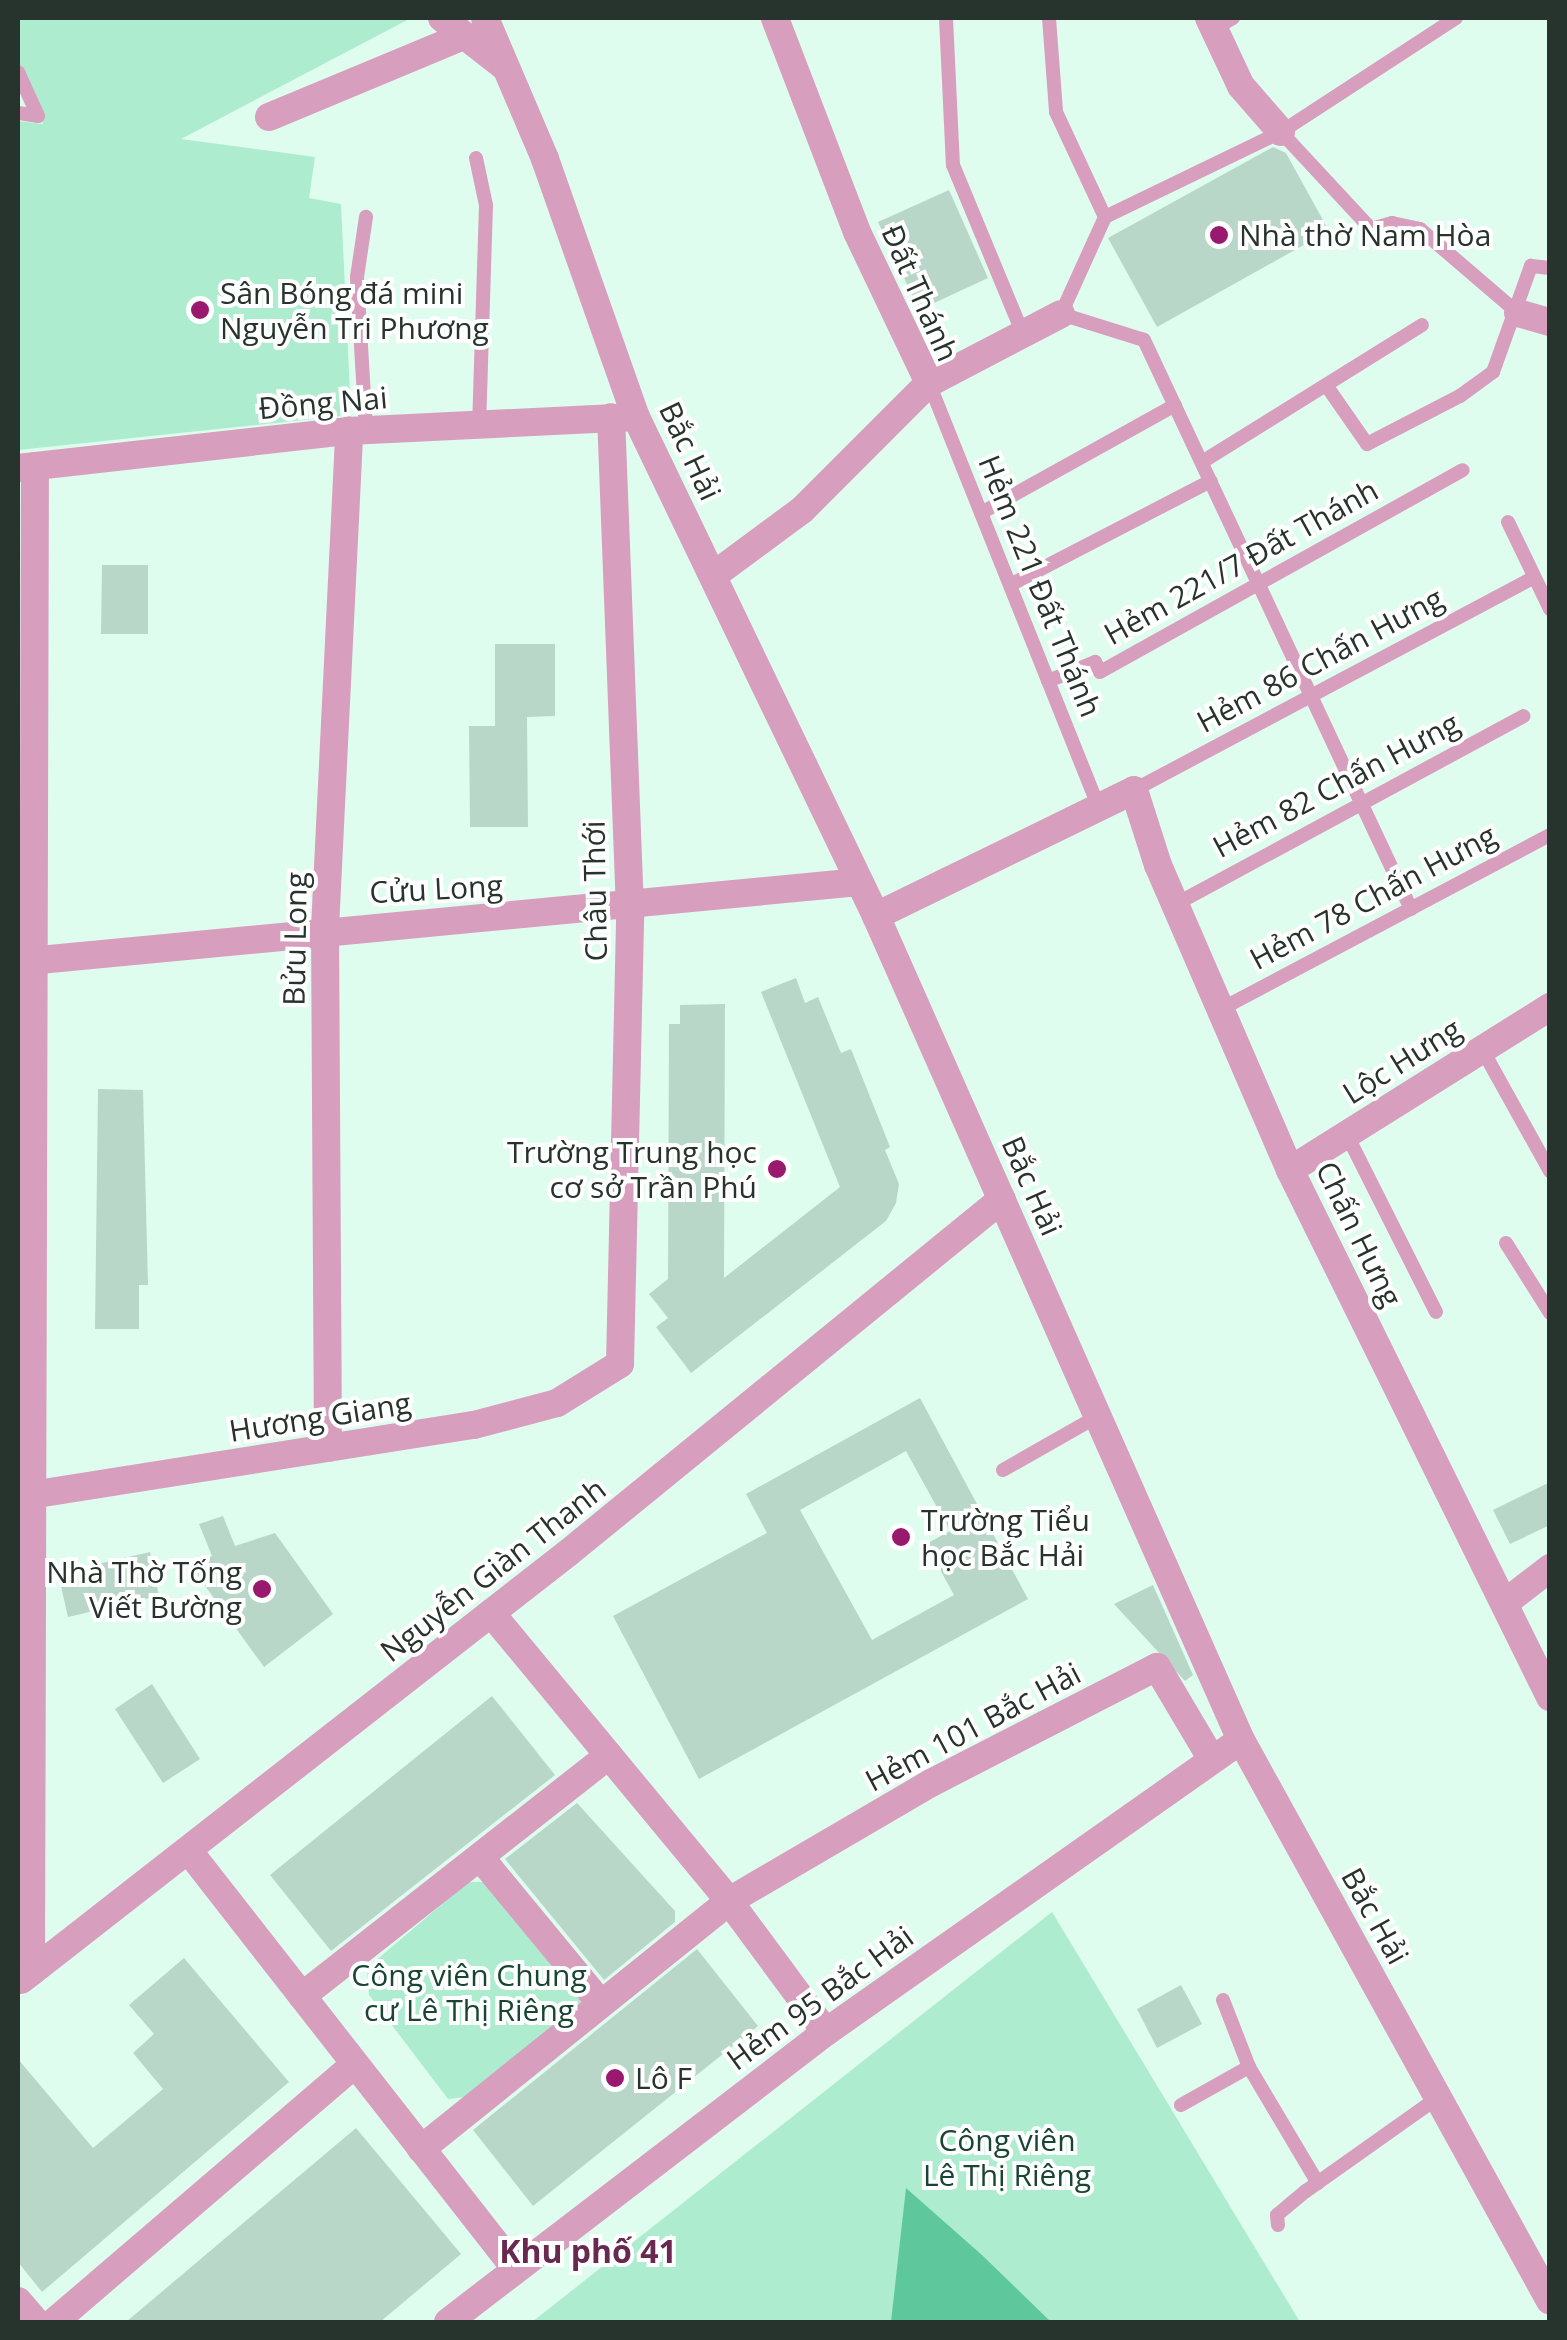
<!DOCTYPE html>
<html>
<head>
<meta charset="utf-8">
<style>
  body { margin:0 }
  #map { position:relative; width:1567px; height:2340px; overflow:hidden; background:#dffdee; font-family:"Open Sans",sans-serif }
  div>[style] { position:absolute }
  .green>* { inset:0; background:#adeccf }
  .water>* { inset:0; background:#5fc79c }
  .building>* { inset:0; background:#b9d7c8 }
  .service>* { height:14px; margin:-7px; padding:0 7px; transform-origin:7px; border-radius:7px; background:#d79ebd }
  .minor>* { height:28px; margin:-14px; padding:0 14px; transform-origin:14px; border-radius:14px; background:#d79ebd }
  .tertiary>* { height:28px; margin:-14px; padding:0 14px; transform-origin:14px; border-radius:14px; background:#d79ebd }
  .dots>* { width:28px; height:28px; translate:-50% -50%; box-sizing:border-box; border:5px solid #fff; border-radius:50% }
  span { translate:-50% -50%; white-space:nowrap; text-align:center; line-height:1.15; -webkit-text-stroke:8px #fff; paint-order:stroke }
  .poi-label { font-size:30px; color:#27332d }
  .left { translate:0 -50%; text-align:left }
  .right { translate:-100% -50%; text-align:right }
  .street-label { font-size:30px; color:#27332d }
  .park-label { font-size:30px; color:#194634 }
  .neighbourhood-label { font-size:32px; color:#67294f; font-weight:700 }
  .frame { position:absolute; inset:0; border:20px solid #27332d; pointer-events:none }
</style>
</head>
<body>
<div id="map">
  <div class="green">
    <div style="clip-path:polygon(18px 18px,411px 18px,181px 139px,315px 157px,309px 198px,341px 204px,351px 415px,18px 450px,18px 121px,43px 124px,18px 64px)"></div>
    <div style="clip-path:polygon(468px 1882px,484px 1882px,582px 2003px,473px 2096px,448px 2099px,369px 1995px,367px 1968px)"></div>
    <div style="clip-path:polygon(1052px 1912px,1300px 2322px,532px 2322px)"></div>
  </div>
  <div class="water">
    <div style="clip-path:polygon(906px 2188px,983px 2256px,1051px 2322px,891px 2322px)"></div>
  </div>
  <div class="building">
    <div style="clip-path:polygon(1273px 147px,1286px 153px,1329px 231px,1157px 327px,1108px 238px)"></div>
    <div style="clip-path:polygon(949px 190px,988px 278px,919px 310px,878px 222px)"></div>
    <div style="clip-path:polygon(102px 565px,148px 565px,148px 634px,101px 634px)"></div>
    <div style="clip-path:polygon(495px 644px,555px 644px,555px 716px,527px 717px,528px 827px,470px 827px,469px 726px,495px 726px)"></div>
    <div style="clip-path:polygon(796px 978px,805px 1003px,818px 997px,841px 1053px,851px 1049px,890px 1147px,885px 1150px,899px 1184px,896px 1203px,886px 1221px,691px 1373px,656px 1327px,668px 1318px,649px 1294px,668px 1279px,669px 1024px,680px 1024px,680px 1005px,725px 1004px,724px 1278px,840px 1187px,761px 992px)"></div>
    <div style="clip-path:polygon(98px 1089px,143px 1090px,148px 1285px,139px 1285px,139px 1329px,95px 1329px)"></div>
    <div style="clip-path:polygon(evenodd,920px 1398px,1028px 1599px,699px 1779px,613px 1616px,767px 1533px,746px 1494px,920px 1398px,906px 1451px,950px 1531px,926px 1544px,954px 1595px,872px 1640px,800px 1510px,906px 1451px)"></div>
    <div style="clip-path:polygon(1550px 1482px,1550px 1525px,1510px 1544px,1493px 1510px)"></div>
    <div style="clip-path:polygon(223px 1516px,235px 1546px,275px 1533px,333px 1614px,264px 1667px,190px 1565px,212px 1556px,199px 1524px)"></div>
    <div style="clip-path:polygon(150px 1552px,159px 1596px,68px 1617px,58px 1573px)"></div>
    <div style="clip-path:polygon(1153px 1585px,1193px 1675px,1185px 1681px,1114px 1604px)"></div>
    <div style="clip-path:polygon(152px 1684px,200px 1759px,163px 1783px,115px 1709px)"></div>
    <div style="clip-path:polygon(492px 1696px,555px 1775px,331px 1951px,270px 1875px)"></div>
    <div style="clip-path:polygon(577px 1803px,675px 1911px,675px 1922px,604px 1980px,505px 1859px)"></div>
    <div style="clip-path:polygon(697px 1949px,758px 2026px,533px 2206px,473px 2130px)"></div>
    <div style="clip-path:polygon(184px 1958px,289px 2082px,42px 2292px,18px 2262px,18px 2059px,93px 2148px,163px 2089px,133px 2053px,154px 2034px,129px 2005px)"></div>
    <div style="clip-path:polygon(1181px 1985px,1202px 2024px,1157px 2048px,1137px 2009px)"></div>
    <div style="clip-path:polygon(356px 2128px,461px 2254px,380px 2322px,126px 2322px)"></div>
  </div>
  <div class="service">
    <div style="left:946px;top:18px;width:147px;rotate:87.3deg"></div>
    <div style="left:953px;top:165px;width:183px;rotate:67.5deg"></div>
    <div style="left:1049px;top:18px;width:94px;rotate:85.7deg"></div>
    <div style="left:1056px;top:112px;width:116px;rotate:65deg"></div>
    <div style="left:1214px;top:29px;width:22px;rotate:-30deg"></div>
    <div style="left:18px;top:72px;width:48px;rotate:65.6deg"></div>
    <div style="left:38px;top:116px;width:20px;rotate:-171deg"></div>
    <div style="left:1281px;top:132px;width:132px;rotate:47.1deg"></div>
    <div style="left:1371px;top:229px;width:22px;rotate:-16deg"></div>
    <div style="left:1392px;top:223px;width:29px;rotate:12deg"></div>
    <div style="left:1420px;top:229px;width:129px;rotate:40.6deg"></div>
    <div style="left:476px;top:158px;width:48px;rotate:78deg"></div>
    <div style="left:486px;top:205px;width:219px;rotate:91.8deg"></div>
    <div style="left:929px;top:383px;width:459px;rotate:68.2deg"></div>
    <div style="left:1326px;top:385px;width:72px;rotate:55.2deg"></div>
    <div style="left:1367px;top:444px;width:105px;rotate:-27.3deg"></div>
    <div style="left:1460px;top:396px;width:41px;rotate:-36deg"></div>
    <div style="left:1493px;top:372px;width:113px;rotate:-70.3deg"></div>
    <div style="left:1531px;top:266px;width:19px;rotate:6deg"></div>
    <div style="left:366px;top:430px;width:153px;rotate:-93.4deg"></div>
    <div style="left:357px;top:277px;width:61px;rotate:-81.5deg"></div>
    <div style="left:1202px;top:462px;width:259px;rotate:-31.9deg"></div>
    <div style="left:981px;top:513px;width:222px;rotate:-29.1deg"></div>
    <div style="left:1508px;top:522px;width:97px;rotate:64.2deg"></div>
    <div style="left:1010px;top:585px;width:226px;rotate:-27.4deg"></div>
    <div style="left:1048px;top:681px;width:51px;rotate:-22deg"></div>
    <div style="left:1095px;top:662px;width:11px;rotate:63deg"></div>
    <div style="left:1100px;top:672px;width:415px;rotate:-29.1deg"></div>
    <div style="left:1134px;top:790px;width:450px;rotate:-28deg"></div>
    <div style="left:1176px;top:904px;width:395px;rotate:-28.4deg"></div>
    <div style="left:1411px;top:909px;width:629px;rotate:-115.14deg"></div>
    <div style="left:1144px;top:340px;width:87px;rotate:-162.6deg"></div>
    <div style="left:1061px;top:314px;width:107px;rotate:-65.6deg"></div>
    <div style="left:1105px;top:217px;width:195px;rotate:-25.8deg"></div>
    <div style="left:1281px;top:132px;width:209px;rotate:-33.1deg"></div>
    <div style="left:1223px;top:1008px;width:370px;rotate:-27.9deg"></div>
    <div style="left:1482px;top:1049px;width:140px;rotate:60.9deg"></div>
    <div style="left:1347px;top:1135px;width:198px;rotate:63.3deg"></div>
    <div style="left:1506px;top:1243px;width:83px;rotate:57.8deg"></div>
    <div style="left:1003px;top:1470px;width:109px;rotate:-29.6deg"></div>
    <div style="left:1223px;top:2000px;width:72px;rotate:68.8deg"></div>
    <div style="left:1249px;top:2067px;width:135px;rotate:59.3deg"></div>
    <div style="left:1181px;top:2105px;width:78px;rotate:-29.2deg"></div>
    <div style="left:1278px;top:2225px;width:10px;rotate:-96deg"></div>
    <div style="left:1277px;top:2215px;width:38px;rotate:-40deg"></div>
    <div style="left:1306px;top:2191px;width:163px;rotate:-35.3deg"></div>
  </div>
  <div class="minor">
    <div style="left:1209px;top:18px;width:75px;rotate:64.8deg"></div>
    <div style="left:1241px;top:86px;width:61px;rotate:49deg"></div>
    <div style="left:269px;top:117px;width:211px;rotate:-22.6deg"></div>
    <div style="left:1518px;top:313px;width:33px;rotate:16deg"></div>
    <div style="left:929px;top:383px;width:149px;rotate:-27.6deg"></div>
    <div style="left:714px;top:575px;width:109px;rotate:-36.5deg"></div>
    <div style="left:802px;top:510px;width:180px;rotate:-45deg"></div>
    <div style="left:929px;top:383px;width:167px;rotate:-115.5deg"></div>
    <div style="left:857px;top:232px;width:229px;rotate:-111deg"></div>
    <div style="left:876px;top:916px;width:287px;rotate:-26deg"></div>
    <div style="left:1134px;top:790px;width:79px;rotate:72.3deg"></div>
    <div style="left:1158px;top:865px;width:332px;rotate:66.6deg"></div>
    <div style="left:1290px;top:1170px;width:588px;rotate:63.74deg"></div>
    <div style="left:18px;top:962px;width:845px;rotate:-5.43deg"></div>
    <div style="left:1290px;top:1170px;width:307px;rotate:-32.1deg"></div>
    <div style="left:328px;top:1448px;width:520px;rotate:-90.33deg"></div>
    <div style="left:325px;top:928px;width:498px;rotate:-87.2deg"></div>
    <div style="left:18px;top:1497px;width:462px;rotate:-9deg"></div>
    <div style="left:474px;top:1425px;width:86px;rotate:-14.8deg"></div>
    <div style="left:557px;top:1403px;width:74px;rotate:-31.8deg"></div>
    <div style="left:620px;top:1364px;width:454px;rotate:-88.7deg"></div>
    <div style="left:630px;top:910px;width:493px;rotate:-92.2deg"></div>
    <div style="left:1506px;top:1602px;width:56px;rotate:-37.7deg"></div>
    <div style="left:491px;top:1613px;width:374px;rotate:50.4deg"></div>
    <div style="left:729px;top:1901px;width:163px;rotate:53.5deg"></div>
    <div style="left:188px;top:1850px;width:529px;rotate:51.98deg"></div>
    <div style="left:480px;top:1857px;width:190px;rotate:50.5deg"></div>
    <div style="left:31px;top:1972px;width:1506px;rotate:-89.85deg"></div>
    <div style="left:21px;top:1980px;width:694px;rotate:-37.98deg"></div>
    <div style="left:568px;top:1553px;width:560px;rotate:-39.2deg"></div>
    <div style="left:302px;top:1996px;width:390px;rotate:-38.1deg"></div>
    <div style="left:421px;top:2149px;width:395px;rotate:-38.8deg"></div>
    <div style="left:729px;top:1901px;width:234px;rotate:-30.3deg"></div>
    <div style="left:931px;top:1783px;width:254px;rotate:-27.2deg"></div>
    <div style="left:1157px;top:1667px;width:106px;rotate:59.3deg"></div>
    <div style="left:18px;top:2301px;width:28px;rotate:49deg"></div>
    <div style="left:54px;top:2322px;width:396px;rotate:-40.6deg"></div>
    <div style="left:448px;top:2322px;width:476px;rotate:-37.5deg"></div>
    <div style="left:826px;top:2032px;width:507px;rotate:-35.13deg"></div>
  </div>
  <div class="tertiary">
    <div style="left:442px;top:18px;width:80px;rotate:37.9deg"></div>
    <div style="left:485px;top:18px;width:153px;rotate:66.9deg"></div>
    <div style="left:545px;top:159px;width:274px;rotate:70.6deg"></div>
    <div style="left:636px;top:417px;width:554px;rotate:64.31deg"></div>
    <div style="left:876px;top:916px;width:901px;rotate:66.11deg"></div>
    <div style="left:1241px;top:1740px;width:640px;rotate:61.15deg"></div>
    <div style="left:18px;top:468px;width:333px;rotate:-6.4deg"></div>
    <div style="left:349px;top:431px;width:287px;rotate:-2.8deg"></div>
  </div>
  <div class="dots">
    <div style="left:1219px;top:235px;background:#99196f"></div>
    <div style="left:200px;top:310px;background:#99196f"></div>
    <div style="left:777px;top:1169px;background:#99196f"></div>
    <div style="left:901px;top:1537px;background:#99196f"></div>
    <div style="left:262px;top:1589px;background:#99196f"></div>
    <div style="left:615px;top:2078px;background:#99196f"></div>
  </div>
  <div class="poi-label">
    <span class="left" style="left:1239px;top:235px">Nhà thờ Nam Hòa</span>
    <span class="left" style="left:220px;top:310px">Sân Bóng đá mini<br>Nguyễn Tri Phương</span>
    <span class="right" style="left:757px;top:1169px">Trường Trung học<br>cơ sở Trần Phú</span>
    <span class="left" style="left:921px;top:1537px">Trường Tiểu<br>học Bắc Hải</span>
    <span class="right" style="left:242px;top:1589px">Nhà Thờ Tống<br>Viết Bường</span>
    <span class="left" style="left:635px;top:2078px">Lô F</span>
  </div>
  <div class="street-label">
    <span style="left:920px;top:293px;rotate:66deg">Đất Thánh</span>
    <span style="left:323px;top:403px;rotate:-5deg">Đồng Nai</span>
    <span style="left:690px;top:451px;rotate:65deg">Bắc Hải</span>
    <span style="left:1241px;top:562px;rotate:-29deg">Hẻm 221/7 Đất Thánh</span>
    <span style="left:1040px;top:586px;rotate:68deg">Hẻm 221 Đất Thánh</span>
    <span style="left:1320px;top:660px;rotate:-28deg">Hẻm 86 Chấn Hưng</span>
    <span style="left:1336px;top:785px;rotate:-28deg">Hẻm 82 Chấn Hưng</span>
    <span style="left:436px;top:889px;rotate:-3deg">Cửu Long</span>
    <span style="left:595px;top:891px;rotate:-91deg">Châu Thới</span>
    <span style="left:1373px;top:897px;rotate:-28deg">Hẻm 78 Chấn Hưng</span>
    <span style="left:295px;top:939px;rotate:-89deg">Bửu Long</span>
    <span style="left:1402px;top:1061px;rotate:-32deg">Lộc Hưng</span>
    <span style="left:1032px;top:1186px;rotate:66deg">Bắc Hải</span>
    <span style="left:1359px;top:1234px;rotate:64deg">Chấn Hưng</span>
    <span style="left:320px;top:1417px;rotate:-9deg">Hương Giang</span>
    <span style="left:493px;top:1570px;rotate:-38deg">Nguyễn Giàn Thanh</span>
    <span style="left:973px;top:1727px;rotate:-28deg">Hẻm 101 Bắc Hải</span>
    <span style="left:1375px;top:1916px;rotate:61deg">Bắc Hải</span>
    <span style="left:820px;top:1998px;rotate:-36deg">Hẻm 95 Bắc Hải</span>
  </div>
  <div class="park-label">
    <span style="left:469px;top:1992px">Công viên Chung<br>cư Lê Thị Riêng</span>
    <span style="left:1007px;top:2157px">Công viên<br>Lê Thị Riêng</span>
  </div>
  <div class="neighbourhood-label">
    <span style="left:588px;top:2251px">Khu phố 41</span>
  </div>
  <div class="frame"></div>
</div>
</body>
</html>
